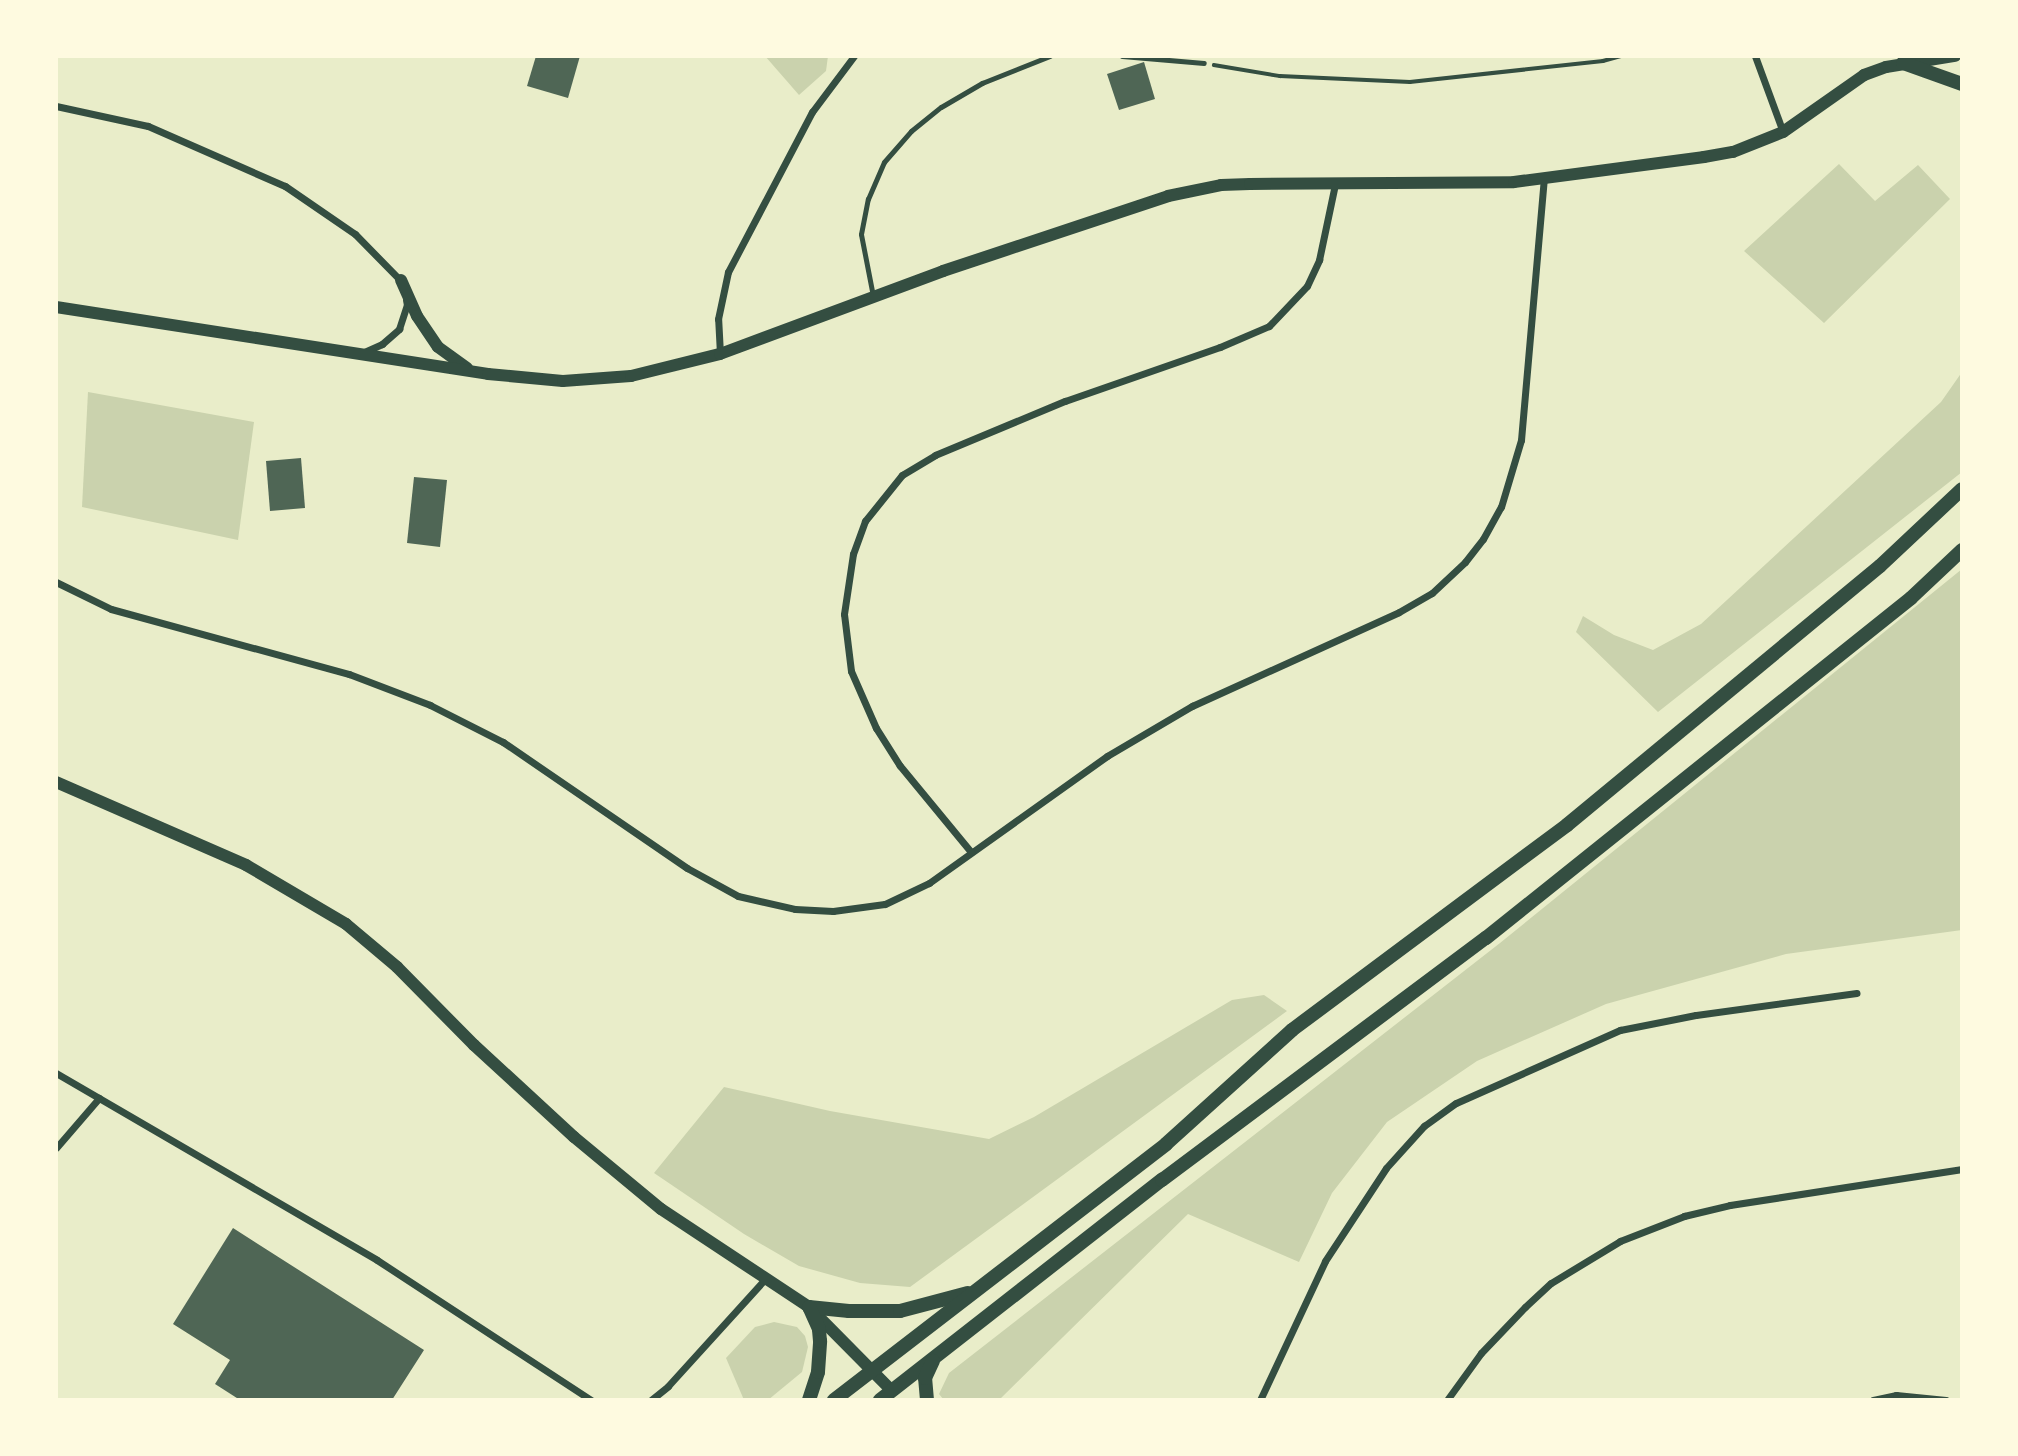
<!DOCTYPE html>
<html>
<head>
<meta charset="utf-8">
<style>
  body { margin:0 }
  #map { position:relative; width:2018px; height:1456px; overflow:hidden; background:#e9edc9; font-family:"PT Serif",serif }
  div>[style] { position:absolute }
  .green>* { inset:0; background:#cad2ad }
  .building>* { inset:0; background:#4f6655 }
  .path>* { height:3.5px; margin:-1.75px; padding:0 1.75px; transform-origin:1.75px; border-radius:1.75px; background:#344e41 }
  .service>* { height:5px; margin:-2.5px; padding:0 2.5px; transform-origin:2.5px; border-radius:2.5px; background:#344e41 }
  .minor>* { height:7px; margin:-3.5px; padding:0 3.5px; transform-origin:3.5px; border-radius:3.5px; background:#344e41 }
  .tertiary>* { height:12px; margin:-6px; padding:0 6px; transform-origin:6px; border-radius:6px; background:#344e41 }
  .secondary>* { height:14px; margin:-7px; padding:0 7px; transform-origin:7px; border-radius:7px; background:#344e41 }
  span { translate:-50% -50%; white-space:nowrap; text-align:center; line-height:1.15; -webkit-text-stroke:7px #fefae0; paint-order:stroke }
  .frame { position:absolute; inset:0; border:58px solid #fefae0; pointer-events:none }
</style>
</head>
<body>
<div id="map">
  <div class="green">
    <div style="clip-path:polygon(765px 56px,828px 56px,826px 71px,799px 95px)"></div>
    <div style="clip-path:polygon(1839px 164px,1875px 201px,1918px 165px,1950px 199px,1824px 323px,1744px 251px)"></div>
    <div style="clip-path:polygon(1962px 372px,1962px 472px,1658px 712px,1576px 632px,1583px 616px,1614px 635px,1653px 650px,1701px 624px,1941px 402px)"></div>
    <div style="clip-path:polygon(88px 392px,254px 422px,238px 540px,82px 507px)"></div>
    <div style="clip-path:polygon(1962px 569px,1962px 930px,1786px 954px,1606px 1004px,1477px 1061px,1387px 1122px,1332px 1193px,1299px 1262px,1188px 1214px,999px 1400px,944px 1400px,939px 1394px,949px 1373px,1500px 943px)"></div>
    <div style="clip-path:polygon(1264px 995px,1287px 1011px,910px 1287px,860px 1283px,799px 1266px,744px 1234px,654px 1173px,724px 1087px,830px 1111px,989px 1139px,1034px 1117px,1232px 1000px)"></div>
    <div style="clip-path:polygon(774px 1322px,797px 1327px,805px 1336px,808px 1347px,802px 1372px,768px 1400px,744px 1400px,726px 1358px,755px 1327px)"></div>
  </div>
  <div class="building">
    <div style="clip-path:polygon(536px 56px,580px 56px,568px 98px,527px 86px)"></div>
    <div style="clip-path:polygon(1144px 62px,1155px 99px,1119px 110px,1107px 74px)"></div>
    <div style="clip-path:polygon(301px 458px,305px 508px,270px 511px,266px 461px)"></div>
    <div style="clip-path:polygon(414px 477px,447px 480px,440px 547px,407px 543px)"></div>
    <div style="clip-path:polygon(233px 1228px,424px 1350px,392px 1400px,240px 1400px,215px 1384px,230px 1360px,173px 1324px)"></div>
  </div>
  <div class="path">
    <div style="left:1214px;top:65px;width:67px;rotate:9.5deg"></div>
    <div style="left:1280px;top:76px;width:130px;rotate:2.6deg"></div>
    <div style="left:1410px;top:82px;width:194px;rotate:-6.2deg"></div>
    <div style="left:1603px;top:61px;width:20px;rotate:-15deg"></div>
  </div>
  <div class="service">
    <div style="left:1122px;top:56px;width:82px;rotate:4.9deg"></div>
    <div style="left:873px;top:296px;width:63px;rotate:-101deg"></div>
    <div style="left:861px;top:234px;width:36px;rotate:-79deg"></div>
    <div style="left:868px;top:199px;width:40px;rotate:-66.6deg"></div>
    <div style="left:884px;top:162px;width:41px;rotate:-48.9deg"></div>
    <div style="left:911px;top:131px;width:38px;rotate:-39deg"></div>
    <div style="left:941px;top:107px;width:48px;rotate:-30.3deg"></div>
    <div style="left:982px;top:83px;width:73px;rotate:-21.7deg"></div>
  </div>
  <div class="minor">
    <div style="left:1755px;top:56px;width:81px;rotate:69.8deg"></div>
    <div style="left:56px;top:106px;width:94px;rotate:12.3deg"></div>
    <div style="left:148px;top:126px;width:150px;rotate:23.7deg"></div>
    <div style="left:285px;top:186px;width:85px;rotate:34.4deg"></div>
    <div style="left:355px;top:234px;width:66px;rotate:45.6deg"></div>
    <div style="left:362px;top:353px;width:22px;rotate:-24deg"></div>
    <div style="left:382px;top:344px;width:23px;rotate:-41deg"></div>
    <div style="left:399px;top:329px;width:25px;rotate:-72deg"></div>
    <div style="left:407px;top:305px;width:5px;rotate:-101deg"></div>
    <div style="left:720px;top:354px;width:35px;rotate:-93deg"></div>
    <div style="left:718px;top:319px;width:48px;rotate:-78deg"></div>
    <div style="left:728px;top:272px;width:181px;rotate:-62.3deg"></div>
    <div style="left:812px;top:112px;width:70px;rotate:-53.1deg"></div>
    <div style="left:56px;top:582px;width:61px;rotate:26.1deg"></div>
    <div style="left:111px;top:609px;width:247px;rotate:15.3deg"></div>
    <div style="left:349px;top:674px;width:87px;rotate:20.9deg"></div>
    <div style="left:430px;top:705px;width:82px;rotate:26.9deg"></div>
    <div style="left:503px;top:742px;width:223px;rotate:34.4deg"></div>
    <div style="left:687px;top:868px;width:58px;rotate:28.8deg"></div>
    <div style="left:738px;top:896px;width:58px;rotate:12.8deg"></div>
    <div style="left:795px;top:909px;width:38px;rotate:3deg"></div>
    <div style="left:833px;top:911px;width:52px;rotate:-7.7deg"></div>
    <div style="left:885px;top:904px;width:49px;rotate:-25.5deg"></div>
    <div style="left:929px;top:883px;width:219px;rotate:-35.5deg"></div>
    <div style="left:1107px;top:756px;width:99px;rotate:-30.5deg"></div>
    <div style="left:1192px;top:706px;width:227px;rotate:-24.4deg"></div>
    <div style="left:1399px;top:612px;width:38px;rotate:-30deg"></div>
    <div style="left:1432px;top:593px;width:45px;rotate:-43.2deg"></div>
    <div style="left:1465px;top:562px;width:29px;rotate:-52deg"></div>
    <div style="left:1483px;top:539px;width:37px;rotate:-61deg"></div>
    <div style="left:1501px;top:507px;width:70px;rotate:-73.4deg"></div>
    <div style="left:1521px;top:440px;width:263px;rotate:-85deg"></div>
    <div style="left:971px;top:852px;width:112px;rotate:-129.5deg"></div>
    <div style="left:900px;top:766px;width:45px;rotate:-122.3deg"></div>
    <div style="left:876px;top:728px;width:62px;rotate:-113.7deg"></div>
    <div style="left:851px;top:671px;width:57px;rotate:-97deg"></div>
    <div style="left:844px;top:614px;width:61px;rotate:-81.5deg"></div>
    <div style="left:853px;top:554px;width:35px;rotate:-70deg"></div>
    <div style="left:865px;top:521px;width:59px;rotate:-51.2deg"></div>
    <div style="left:902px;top:475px;width:39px;rotate:-31deg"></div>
    <div style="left:935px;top:455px;width:141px;rotate:-22.6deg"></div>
    <div style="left:1065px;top:401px;width:164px;rotate:-19.2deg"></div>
    <div style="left:1220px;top:347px;width:53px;rotate:-23.2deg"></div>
    <div style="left:1269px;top:326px;width:55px;rotate:-46.5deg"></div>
    <div style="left:1307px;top:286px;width:29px;rotate:-65deg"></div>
    <div style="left:1319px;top:260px;width:78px;rotate:-78.1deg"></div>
    <div style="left:56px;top:1073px;width:371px;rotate:30.2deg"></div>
    <div style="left:377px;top:1260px;width:256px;rotate:33.2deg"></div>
    <div style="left:56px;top:1148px;width:66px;rotate:-49.3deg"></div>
    <div style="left:651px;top:1400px;width:22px;rotate:-39deg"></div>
    <div style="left:668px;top:1386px;width:147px;rotate:-47.8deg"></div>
    <div style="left:1260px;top:1400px;width:153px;rotate:-64.9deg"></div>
    <div style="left:1325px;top:1261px;width:111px;rotate:-56.7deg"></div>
    <div style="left:1386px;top:1168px;width:57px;rotate:-47.9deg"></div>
    <div style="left:1424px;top:1126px;width:39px;rotate:-36deg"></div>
    <div style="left:1456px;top:1103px;width:180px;rotate:-24deg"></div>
    <div style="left:1620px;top:1030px;width:77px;rotate:-11.2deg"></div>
    <div style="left:1696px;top:1015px;width:162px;rotate:-7.8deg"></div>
    <div style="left:1447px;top:1400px;width:58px;rotate:-54.1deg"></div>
    <div style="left:1481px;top:1353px;width:64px;rotate:-46.3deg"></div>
    <div style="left:1525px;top:1307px;width:35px;rotate:-43deg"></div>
    <div style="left:1551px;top:1283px;width:81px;rotate:-31.3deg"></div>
    <div style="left:1620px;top:1241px;width:69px;rotate:-21.3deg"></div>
    <div style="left:1684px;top:1216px;width:47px;rotate:-13.4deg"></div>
    <div style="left:1730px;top:1205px;width:235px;rotate:-8.8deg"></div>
    <div style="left:1873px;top:1400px;width:24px;rotate:-12deg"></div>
    <div style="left:1896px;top:1395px;width:50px;rotate:5.7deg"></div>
  </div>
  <div class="tertiary">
    <div style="left:401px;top:280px;width:39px;rotate:66deg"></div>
    <div style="left:417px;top:316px;width:37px;rotate:56deg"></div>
    <div style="left:438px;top:347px;width:36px;rotate:36deg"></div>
    <div style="left:56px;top:307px;width:437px;rotate:8.8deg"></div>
    <div style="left:488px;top:374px;width:75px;rotate:5.3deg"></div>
    <div style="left:563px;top:381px;width:68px;rotate:-4.2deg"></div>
    <div style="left:631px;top:376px;width:92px;rotate:-13.9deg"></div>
    <div style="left:720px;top:354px;width:238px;rotate:-20.4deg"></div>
    <div style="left:943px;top:271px;width:237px;rotate:-18.4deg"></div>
    <div style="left:1168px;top:196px;width:54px;rotate:-11.7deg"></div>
    <div style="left:1221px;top:185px;width:29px;rotate:-2deg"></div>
    <div style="left:1250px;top:184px;width:264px;rotate:-0.4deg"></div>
    <div style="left:1514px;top:182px;width:192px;rotate:-7.5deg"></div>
    <div style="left:1704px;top:157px;width:29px;rotate:-10deg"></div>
    <div style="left:1733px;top:152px;width:54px;rotate:-21.8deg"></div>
    <div style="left:1783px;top:132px;width:99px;rotate:-35.1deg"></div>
    <div style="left:1864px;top:75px;width:23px;rotate:-20deg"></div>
    <div style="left:1886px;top:67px;width:70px;rotate:-9.1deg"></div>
    <div style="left:56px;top:782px;width:207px;rotate:23.6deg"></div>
    <div style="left:246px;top:865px;width:116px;rotate:30.5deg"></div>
    <div style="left:346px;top:924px;width:67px;rotate:40.1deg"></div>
    <div style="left:397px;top:967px;width:110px;rotate:45.4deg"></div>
    <div style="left:474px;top:1045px;width:136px;rotate:42.6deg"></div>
    <div style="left:574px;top:1137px;width:113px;rotate:39.6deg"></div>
    <div style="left:661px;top:1209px;width:178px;rotate:33.5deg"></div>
    <div style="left:809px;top:1307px;width:118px;rotate:45.3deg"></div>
  </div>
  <div class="secondary">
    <div style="left:1903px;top:63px;width:63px;rotate:19.6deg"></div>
    <div style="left:809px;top:1307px;width:40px;rotate:5.7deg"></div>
    <div style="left:849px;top:1311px;width:51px"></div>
    <div style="left:900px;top:1311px;width:70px;rotate:-14.8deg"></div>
    <div style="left:809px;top:1400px;width:29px;rotate:-72deg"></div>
    <div style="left:818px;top:1372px;width:31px;rotate:-86deg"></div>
    <div style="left:820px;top:1341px;width:12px;rotate:-95deg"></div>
    <div style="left:819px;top:1329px;width:24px;rotate:-114deg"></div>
    <div style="left:834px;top:1400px;width:419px;rotate:-37.6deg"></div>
    <div style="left:1166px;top:1144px;width:170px;rotate:-42.1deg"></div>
    <div style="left:1292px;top:1030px;width:343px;rotate:-36.7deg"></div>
    <div style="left:1567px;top:825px;width:406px;rotate:-39.6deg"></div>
    <div style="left:1880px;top:566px;width:112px;rotate:-43.2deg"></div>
    <div style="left:880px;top:1400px;width:358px;rotate:-38deg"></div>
    <div style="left:1162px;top:1180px;width:404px;rotate:-36.8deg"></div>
    <div style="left:1486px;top:938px;width:544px;rotate:-38.66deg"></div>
    <div style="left:1911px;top:598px;width:70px;rotate:-43.3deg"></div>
    <div style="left:927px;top:1400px;width:22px;rotate:-95deg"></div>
    <div style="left:925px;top:1378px;width:19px;rotate:-65deg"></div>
  </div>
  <div class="frame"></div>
</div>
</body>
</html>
